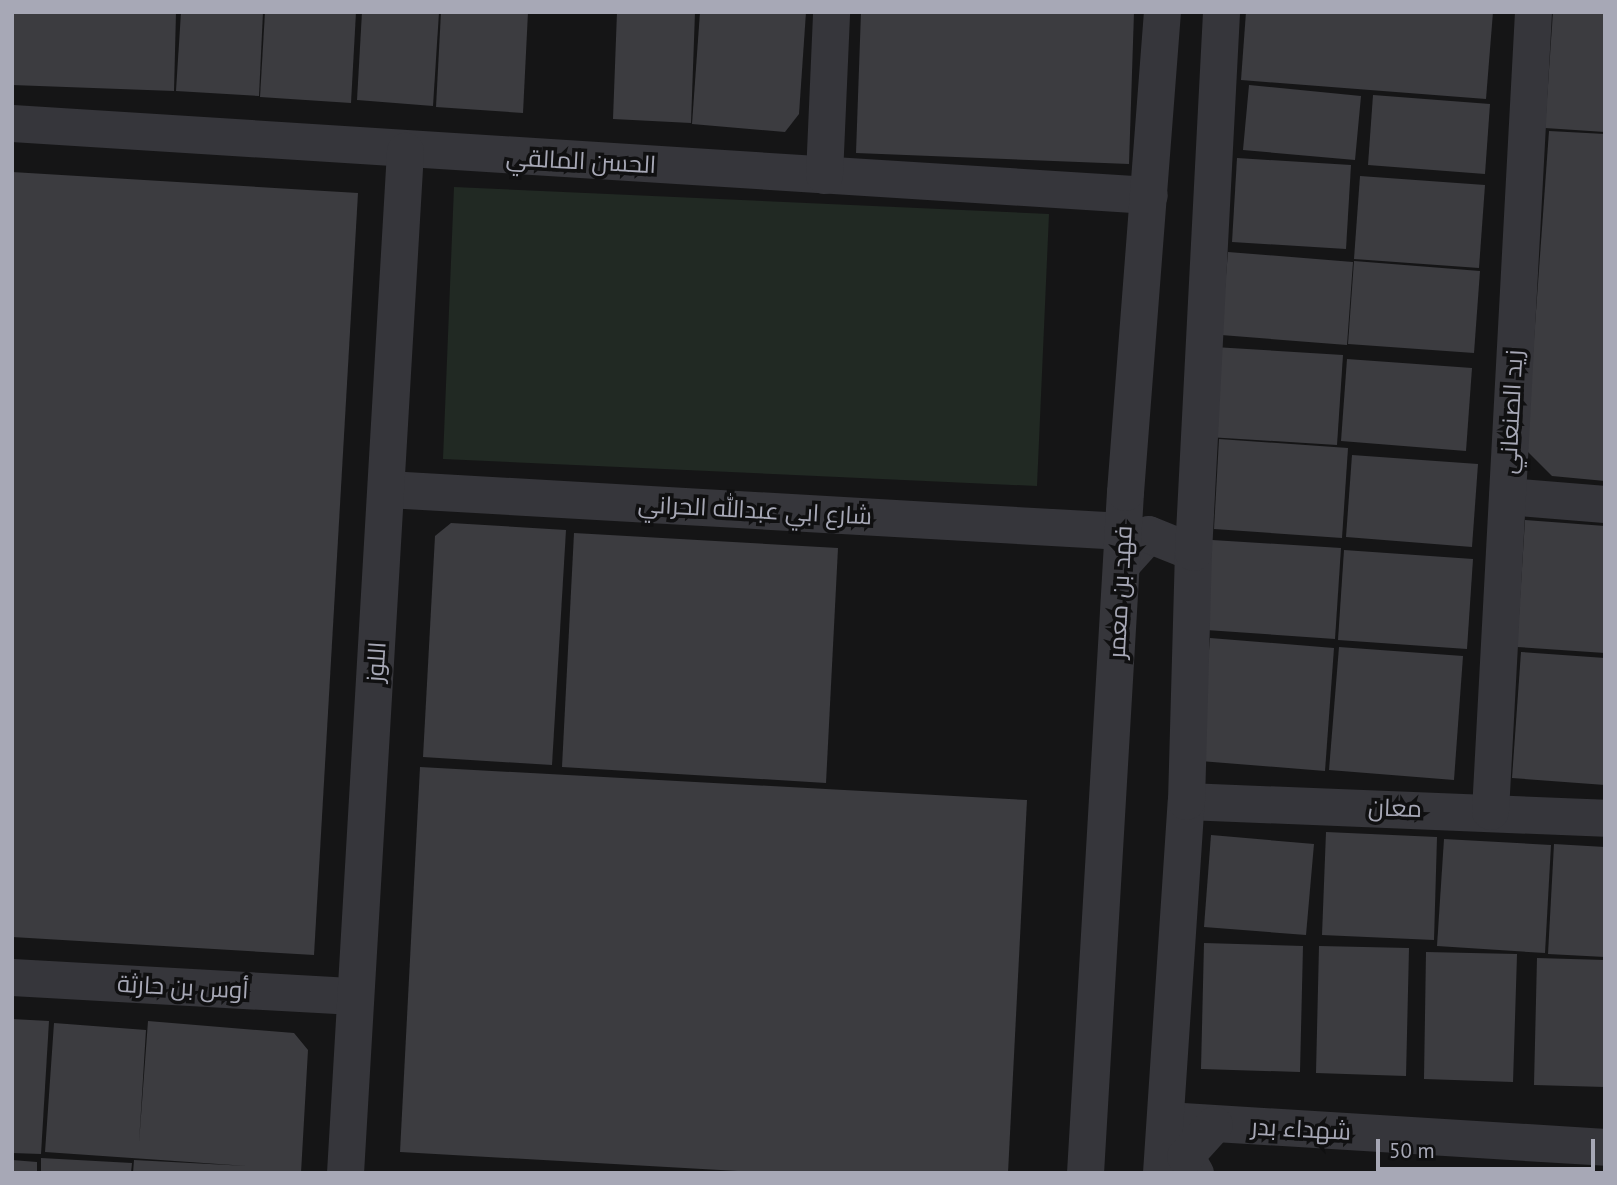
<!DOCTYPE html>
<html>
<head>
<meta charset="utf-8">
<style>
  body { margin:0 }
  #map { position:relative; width:1617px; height:1185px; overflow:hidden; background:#151516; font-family:"PT Sans",Cairo,sans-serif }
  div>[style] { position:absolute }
  .green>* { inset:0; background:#212923 }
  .building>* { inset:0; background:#3c3c40 }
  .minor>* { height:37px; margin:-18.5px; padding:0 18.5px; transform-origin:18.5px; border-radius:18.5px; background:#36363b }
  span { translate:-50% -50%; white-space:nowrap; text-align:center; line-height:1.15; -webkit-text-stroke:7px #101011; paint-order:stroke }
  .street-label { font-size:24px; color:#a7a8b6 }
  .frame { position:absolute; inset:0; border:14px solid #a7a8b6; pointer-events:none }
  .scale { position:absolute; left:1376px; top:1139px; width:219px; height:32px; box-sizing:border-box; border:4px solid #a7a8b6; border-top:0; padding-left:9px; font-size:21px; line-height:24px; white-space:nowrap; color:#a7a8b6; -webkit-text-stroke:5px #101011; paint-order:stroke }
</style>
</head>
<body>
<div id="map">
  <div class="green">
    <div style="clip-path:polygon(454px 187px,1049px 214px,1037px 486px,443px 459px)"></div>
  </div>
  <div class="building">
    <div style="clip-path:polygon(12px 12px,176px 12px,174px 91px,12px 85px)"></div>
    <div style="clip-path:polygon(181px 12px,263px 12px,259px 96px,176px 91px)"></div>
    <div style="clip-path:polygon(265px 12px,356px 12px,351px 103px,260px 97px)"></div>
    <div style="clip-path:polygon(362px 12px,439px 12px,433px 106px,357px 100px)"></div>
    <div style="clip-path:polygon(441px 12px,528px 12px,523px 113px,436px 107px)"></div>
    <div style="clip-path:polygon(617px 12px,695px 12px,691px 123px,613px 119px)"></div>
    <div style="clip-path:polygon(700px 12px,806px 12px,799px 114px,785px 132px,692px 124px)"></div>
    <div style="clip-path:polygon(861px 12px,1134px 12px,1129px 164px,856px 153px)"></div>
    <div style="clip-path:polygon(1246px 12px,1493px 12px,1486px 99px,1241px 80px)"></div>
    <div style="clip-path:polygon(1553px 12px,1605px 12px,1605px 132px,1545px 128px)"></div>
    <div style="clip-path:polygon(1249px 85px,1361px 96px,1355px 160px,1243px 150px)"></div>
    <div style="clip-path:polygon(1373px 95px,1490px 104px,1485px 174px,1368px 165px)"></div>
    <div style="clip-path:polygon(1549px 131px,1605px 134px,1605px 481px,1552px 476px,1526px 450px)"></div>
    <div style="clip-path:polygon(1237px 158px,1351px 165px,1346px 249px,1232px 242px)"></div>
    <div style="clip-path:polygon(12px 172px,358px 193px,314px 955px,12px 937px)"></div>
    <div style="clip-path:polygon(1360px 176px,1485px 185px,1479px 268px,1354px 259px)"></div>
    <div style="clip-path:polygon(1228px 252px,1353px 262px,1347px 345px,1221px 335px)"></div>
    <div style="clip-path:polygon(1354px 261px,1480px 271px,1474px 353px,1348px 344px)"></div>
    <div style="clip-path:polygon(1214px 347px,1343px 355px,1337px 445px,1208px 437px)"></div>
    <div style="clip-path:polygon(1347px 359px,1472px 368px,1466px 451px,1341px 441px)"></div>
    <div style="clip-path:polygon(1219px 439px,1348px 448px,1342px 538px,1214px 529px)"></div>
    <div style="clip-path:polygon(1352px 455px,1478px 464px,1472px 547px,1346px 537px)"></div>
    <div style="clip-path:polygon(1525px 520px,1605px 526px,1605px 653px,1517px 647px)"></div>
    <div style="clip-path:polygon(451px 523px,566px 530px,552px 765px,423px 757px,435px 536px)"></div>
    <div style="clip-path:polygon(574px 533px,838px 548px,826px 783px,562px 767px)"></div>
    <div style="clip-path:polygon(1212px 540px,1341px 548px,1335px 639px,1206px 630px)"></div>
    <div style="clip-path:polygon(1344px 550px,1473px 559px,1467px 649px,1338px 640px)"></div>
    <div style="clip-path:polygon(1210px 638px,1334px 648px,1325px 771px,1200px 761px)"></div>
    <div style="clip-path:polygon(1339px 647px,1463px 656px,1454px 780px,1329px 770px)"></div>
    <div style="clip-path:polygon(1521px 652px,1605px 658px,1605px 785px,1512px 778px)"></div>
    <div style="clip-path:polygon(420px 767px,1027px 800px,1008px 1173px,774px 1173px,400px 1152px)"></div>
    <div style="clip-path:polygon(1326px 832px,1437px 837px,1434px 940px,1322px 935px)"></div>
    <div style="clip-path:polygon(1211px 835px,1314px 844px,1306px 935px,1204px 927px)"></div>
    <div style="clip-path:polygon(1444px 839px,1551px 845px,1545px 953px,1437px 946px)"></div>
    <div style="clip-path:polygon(1554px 844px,1605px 847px,1605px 957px,1548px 954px)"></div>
    <div style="clip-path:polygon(1204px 943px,1303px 946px,1300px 1072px,1201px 1069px)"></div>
    <div style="clip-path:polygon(1319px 946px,1409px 948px,1406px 1076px,1316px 1073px)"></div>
    <div style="clip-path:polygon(1426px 952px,1517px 954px,1513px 1082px,1424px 1079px)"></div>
    <div style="clip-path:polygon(1537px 958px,1605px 960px,1605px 1087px,1534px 1085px)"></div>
    <div style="clip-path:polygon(12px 1019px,49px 1021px,41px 1154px,12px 1153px)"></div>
    <div style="clip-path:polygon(148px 1021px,294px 1033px,308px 1050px,301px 1173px,133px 1173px,134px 1160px,247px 1166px,45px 1152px,54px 1023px,146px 1030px,139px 1143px)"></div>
    <div style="clip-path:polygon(41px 1158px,132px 1163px,131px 1173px,41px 1173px)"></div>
    <div style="clip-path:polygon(12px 1160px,37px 1162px,37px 1173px,12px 1173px)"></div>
  </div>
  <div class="minor">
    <div style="left:12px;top:123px;width:1139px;rotate:3.62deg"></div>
    <div style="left:824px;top:175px;width:163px;rotate:-87.5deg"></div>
    <div style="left:387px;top:489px;width:737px;rotate:3.27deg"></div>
    <div style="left:1507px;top:496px;width:98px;rotate:4.7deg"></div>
    <div style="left:1124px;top:561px;width:36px;rotate:-48deg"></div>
    <div style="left:1148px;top:534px;width:48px;rotate:21.8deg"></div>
    <div style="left:1186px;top:801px;width:419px;rotate:2.3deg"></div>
    <div style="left:1490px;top:811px;width:800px;rotate:-86.92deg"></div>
    <div style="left:12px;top:977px;width:343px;rotate:3.2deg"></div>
    <div style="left:1166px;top:1120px;width:440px;rotate:3.5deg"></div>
    <div style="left:345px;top:1173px;width:1024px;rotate:-86.64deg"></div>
    <div style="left:1085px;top:1173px;width:682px;rotate:-86.64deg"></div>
    <div style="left:1125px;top:492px;width:481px;rotate:-85.6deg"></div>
    <div style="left:1161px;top:1173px;width:373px;rotate:-86.2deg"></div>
    <div style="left:1186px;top:801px;width:249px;rotate:-88.4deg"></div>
    <div style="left:1193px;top:552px;width:541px;rotate:-87.03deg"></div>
    <div style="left:1195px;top:1173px;width:20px;rotate:-120deg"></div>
    <div style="left:1185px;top:1156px;width:43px;rotate:-47.8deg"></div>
  </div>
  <div class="street-label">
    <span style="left:581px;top:161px;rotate:3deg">الحسن المالقي</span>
    <span style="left:1511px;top:412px;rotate:-87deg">زيد الصنعاني</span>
    <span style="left:755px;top:510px;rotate:3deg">شارع ابي عبدالله الحراني</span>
    <span style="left:1120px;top:592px;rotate:-87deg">فهد بن معمر</span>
    <span style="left:376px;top:662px;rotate:-86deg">اللوز</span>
    <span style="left:1395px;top:808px;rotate:2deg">معان</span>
    <span style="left:183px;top:987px;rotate:3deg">أوس بن حارثة</span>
    <span style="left:1301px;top:1129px;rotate:3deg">شهداء بدر</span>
  </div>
  <div class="frame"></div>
  <div class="scale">50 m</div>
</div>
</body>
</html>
